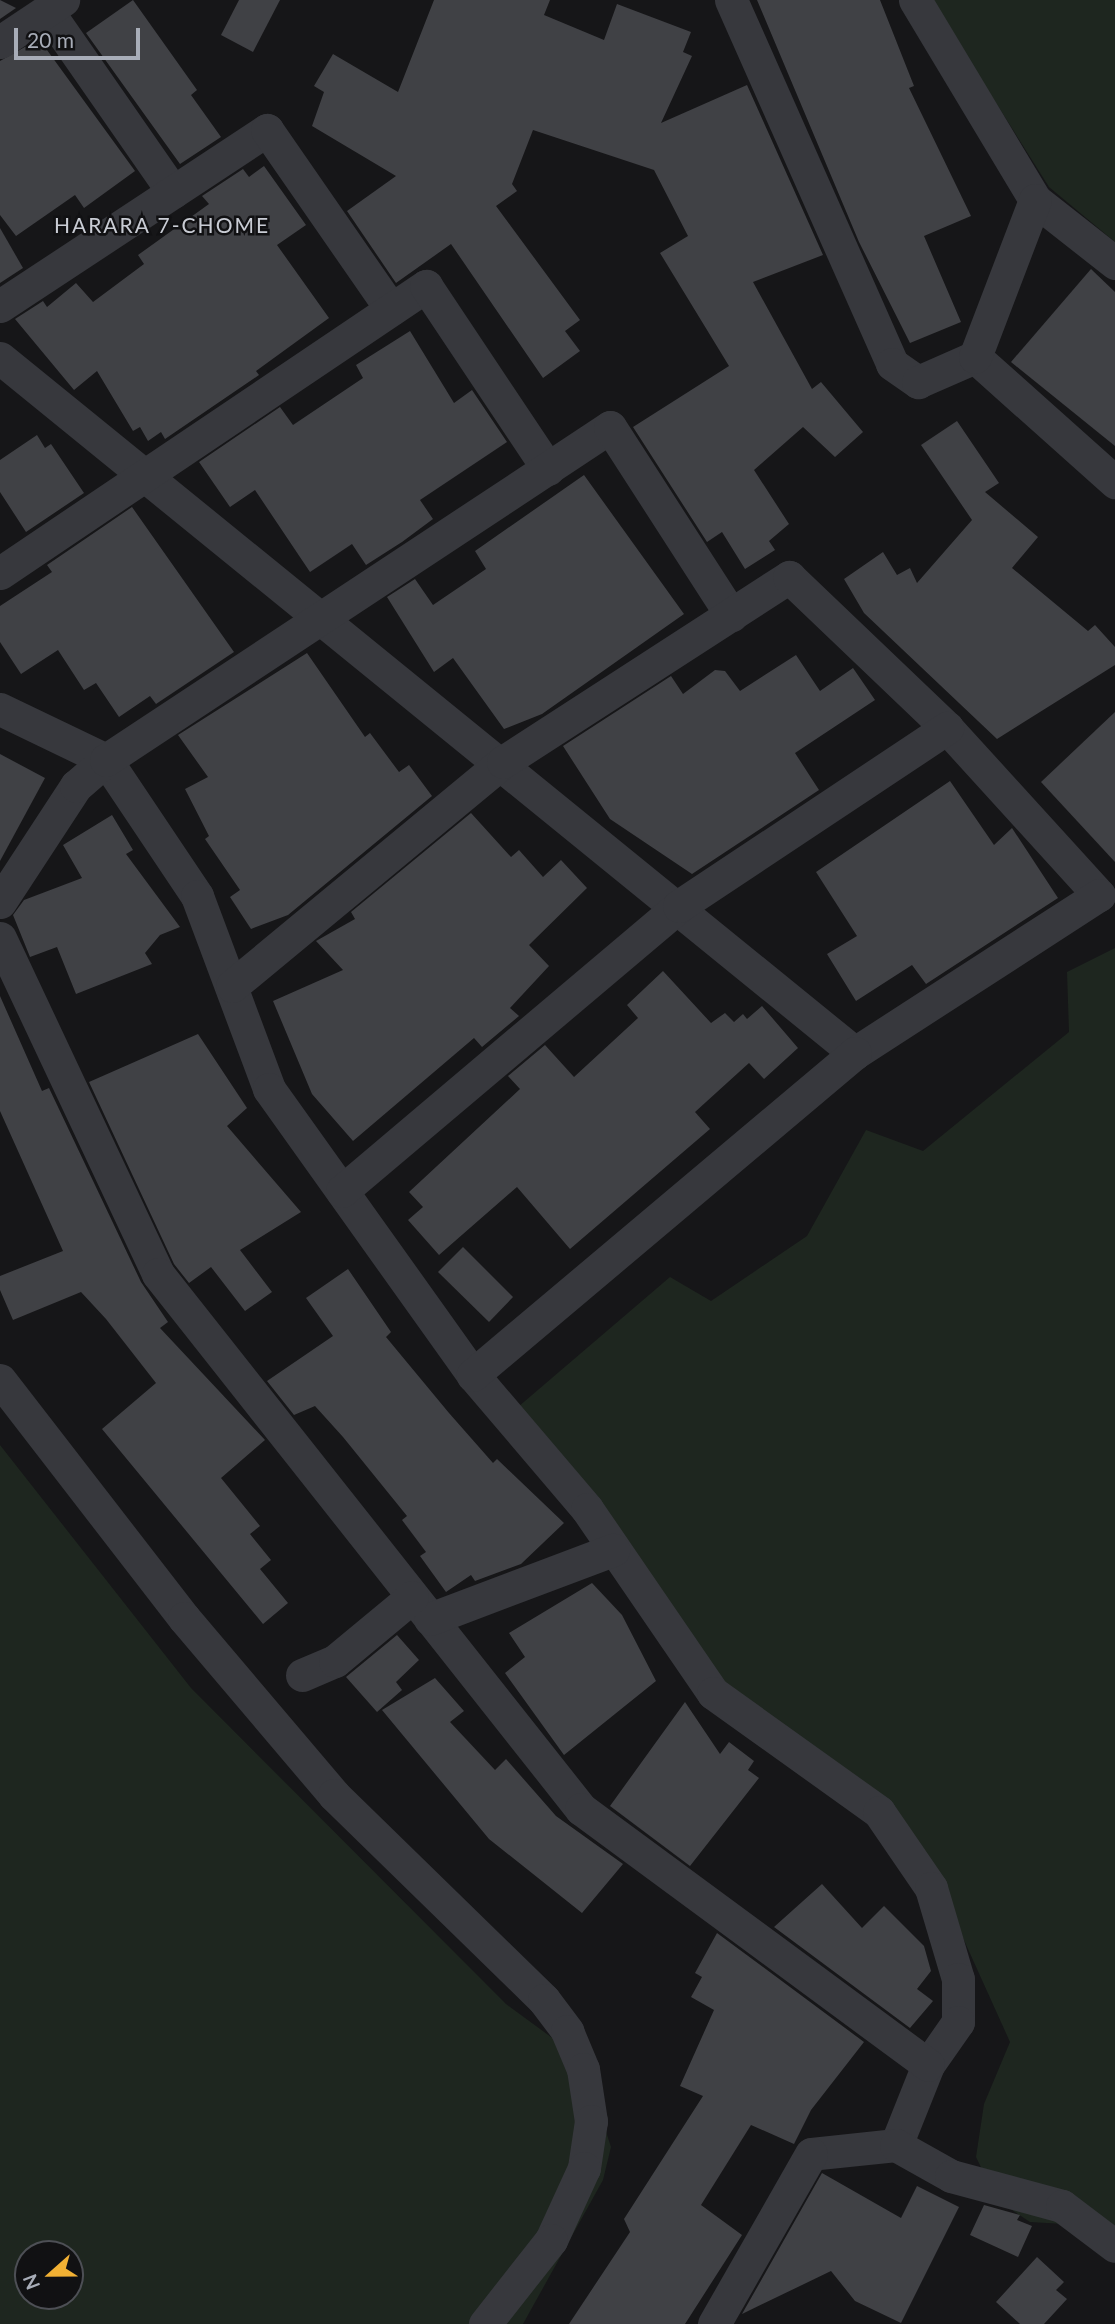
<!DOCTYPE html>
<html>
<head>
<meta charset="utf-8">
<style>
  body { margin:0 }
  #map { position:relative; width:1115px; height:2324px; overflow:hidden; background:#161618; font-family:Lato,sans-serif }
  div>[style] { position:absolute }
  .green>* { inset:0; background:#1e261f }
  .building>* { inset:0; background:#404145 }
  .street>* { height:33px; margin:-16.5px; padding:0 16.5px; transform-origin:16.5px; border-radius:16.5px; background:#37383d }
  span { translate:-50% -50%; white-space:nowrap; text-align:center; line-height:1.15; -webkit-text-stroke:5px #111113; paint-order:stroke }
  .neighbourhood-label { font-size:21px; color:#c9ccd4; letter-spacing:2px }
  .north { position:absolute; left:14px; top:2240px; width:70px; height:70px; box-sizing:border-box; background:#111113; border:2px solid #4d4f55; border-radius:50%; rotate:249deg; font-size:19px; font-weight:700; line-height:28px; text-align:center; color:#a8adb8 }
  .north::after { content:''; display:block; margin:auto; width:24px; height:32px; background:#f2b134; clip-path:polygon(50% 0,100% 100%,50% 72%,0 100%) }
  .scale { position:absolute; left:14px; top:28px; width:126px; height:32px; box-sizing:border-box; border:4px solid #a8adb8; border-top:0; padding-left:9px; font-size:21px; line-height:24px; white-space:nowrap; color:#a8adb8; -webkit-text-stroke:5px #111113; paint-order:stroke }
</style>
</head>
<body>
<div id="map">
  <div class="green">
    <div style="clip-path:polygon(931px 0,1115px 0,1115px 242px,1049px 187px)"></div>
    <div style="clip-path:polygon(1115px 948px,1115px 2238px,1081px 2225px,1030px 2222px,997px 2200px,976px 2157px,984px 2104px,1010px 2042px,940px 1887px,724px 1686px,518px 1407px,670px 1277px,711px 1301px,807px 1236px,866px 1130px,923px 1151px,1069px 1032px,1067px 972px)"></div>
    <div style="clip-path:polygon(evenodd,0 1445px,191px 1688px,506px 2004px,566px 2048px,595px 2098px,611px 2147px,603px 2180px,523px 2324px,0 2324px,0 1445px,28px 2254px,70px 2254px,70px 2296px,28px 2296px,28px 2254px)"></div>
  </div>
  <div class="building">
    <div style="clip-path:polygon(0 0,16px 8px,0 19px)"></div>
    <div style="clip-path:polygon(133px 0,197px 90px,191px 95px,221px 137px,180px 164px,86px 33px)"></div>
    <div style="clip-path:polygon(239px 0,280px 0,253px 52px,221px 35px)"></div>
    <div style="clip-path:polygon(434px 0,550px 0,544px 15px,604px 40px,617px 4px,691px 32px,683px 52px,692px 56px,661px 123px,747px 85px,823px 255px,753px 282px,812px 389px,821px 382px,863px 432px,835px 457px,803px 427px,754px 470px,789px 524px,769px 541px,775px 550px,745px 569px,722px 532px,707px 542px,633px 427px,729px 366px,660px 253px,688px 236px,654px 170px,533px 130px,512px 184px,517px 191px,496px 206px,580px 320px,565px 331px,580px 351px,543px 378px,451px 244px,396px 283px,347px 211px,396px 176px,312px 126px,324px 92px,314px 86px,333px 54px,398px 92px)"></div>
    <div style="clip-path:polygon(757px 0,880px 0,914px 86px,909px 88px,971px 216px,924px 236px,961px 322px,910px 343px,859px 242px)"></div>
    <div style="clip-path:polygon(39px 39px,135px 171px,84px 208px,75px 195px,16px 236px,0 215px,0 61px)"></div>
    <div style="clip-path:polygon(264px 166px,306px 225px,277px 245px,329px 318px,256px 371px,259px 375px,165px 439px,161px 432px,148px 441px,140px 427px,133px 431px,97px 371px,74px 390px,15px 319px,43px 301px,47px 307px,76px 283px,93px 302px,144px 264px,138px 255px,209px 204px,202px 196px,243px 169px,249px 177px)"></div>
    <div style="clip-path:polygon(0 228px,23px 268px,0 283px)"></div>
    <div style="clip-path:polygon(1091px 269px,1115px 292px,1115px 446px,1011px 362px)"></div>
    <div style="clip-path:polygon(410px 331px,454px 403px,472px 390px,507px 442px,420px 500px,433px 519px,402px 542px,366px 565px,352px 544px,310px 572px,255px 490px,230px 507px,199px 462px,280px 407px,293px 425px,363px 378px,356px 365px)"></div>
    <div style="clip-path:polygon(957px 421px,999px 483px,985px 492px,1038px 537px,1012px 568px,1088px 631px,1095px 625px,1115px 647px,1115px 665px,997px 739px,864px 613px,844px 579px,883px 552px,897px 575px,910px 568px,917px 583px,972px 520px,921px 445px)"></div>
    <div style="clip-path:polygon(37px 435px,45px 448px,51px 444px,84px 493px,26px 532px,0 492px,0 460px)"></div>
    <div style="clip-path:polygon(584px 475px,684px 614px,542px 714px,504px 729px,453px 658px,434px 672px,387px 597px,415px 579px,433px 605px,486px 569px,475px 551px)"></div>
    <div style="clip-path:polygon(132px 507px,234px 652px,156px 704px,150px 696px,119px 717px,96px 683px,84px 690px,58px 650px,21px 674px,0 642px,0 606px,52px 572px,47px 565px)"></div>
    <div style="clip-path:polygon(307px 653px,365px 737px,370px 733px,399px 772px,409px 765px,432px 796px,288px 915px,251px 929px,230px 897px,240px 890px,205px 839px,209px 836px,185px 789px,208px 777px,178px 735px)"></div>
    <div style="clip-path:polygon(796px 655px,820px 691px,853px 668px,875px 700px,795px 753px,819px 790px,692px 874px,610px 819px,563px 746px,671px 676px,683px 694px,715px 670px,725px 671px,740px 691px)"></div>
    <div style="clip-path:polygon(1115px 712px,1115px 862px,1041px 782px)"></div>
    <div style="clip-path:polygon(0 754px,45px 778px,0 861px)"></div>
    <div style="clip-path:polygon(950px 781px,994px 845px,1012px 828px,1058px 898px,926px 984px,912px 965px,856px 1001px,827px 954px,857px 936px,816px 872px)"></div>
    <div style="clip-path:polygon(471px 813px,511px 857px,519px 850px,543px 877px,561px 860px,587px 888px,529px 945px,549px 966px,510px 1008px,519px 1016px,482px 1047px,474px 1038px,353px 1141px,312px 1094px,273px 1001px,343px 970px,316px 941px,355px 919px,351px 912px)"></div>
    <div style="clip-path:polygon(112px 815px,133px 850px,126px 854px,180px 927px,160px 935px,145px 953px,152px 964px,76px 994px,57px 947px,30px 957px,13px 915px,24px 900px,82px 878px,63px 845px)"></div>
    <div style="clip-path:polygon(663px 971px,711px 1023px,725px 1013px,734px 1022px,743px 1014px,747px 1019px,762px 1006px,798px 1048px,764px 1079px,749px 1063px,695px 1112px,710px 1129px,570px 1249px,517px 1187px,439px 1255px,408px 1220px,423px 1207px,409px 1192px,520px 1089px,508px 1076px,545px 1045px,574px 1077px,638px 1018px,627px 1005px)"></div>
    <div style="clip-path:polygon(0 996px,42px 1091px,49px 1088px,141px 1282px,168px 1322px,160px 1328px,265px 1440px,221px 1478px,260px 1526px,250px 1534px,271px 1560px,260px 1569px,288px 1603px,263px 1624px,102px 1429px,156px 1383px,106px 1319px,81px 1292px,13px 1320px,0 1290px,0 1276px,63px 1251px,0 1111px)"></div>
    <div style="clip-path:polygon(198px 1034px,247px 1108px,227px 1126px,301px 1212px,240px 1250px,272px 1292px,245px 1311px,211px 1267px,189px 1283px,174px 1264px,89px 1082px)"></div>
    <div style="clip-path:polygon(463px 1247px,513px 1297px,489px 1322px,438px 1272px)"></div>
    <div style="clip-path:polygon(348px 1269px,391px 1332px,386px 1337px,449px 1413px,493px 1463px,497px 1459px,564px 1523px,521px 1564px,475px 1581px,471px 1575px,446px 1592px,420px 1556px,426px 1552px,402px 1520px,407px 1516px,343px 1437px,315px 1406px,294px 1415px,267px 1381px,333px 1336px,306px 1298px)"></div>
    <div style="clip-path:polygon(592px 1583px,622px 1615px,656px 1681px,564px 1755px,505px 1673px,525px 1657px,509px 1633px)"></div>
    <div style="clip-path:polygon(397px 1635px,419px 1660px,396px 1682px,402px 1690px,377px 1712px,346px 1677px)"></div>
    <div style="clip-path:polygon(435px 1678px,464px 1711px,450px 1722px,495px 1770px,506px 1759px,556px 1816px,623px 1864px,582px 1913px,489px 1839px,382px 1710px)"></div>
    <div style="clip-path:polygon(685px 1702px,720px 1754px,729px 1742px,754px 1761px,748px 1770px,759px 1778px,690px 1866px,610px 1806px)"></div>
    <div style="clip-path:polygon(822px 1884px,862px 1928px,884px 1906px,924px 1946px,931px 1971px,917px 1989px,933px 2001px,910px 2028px,774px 1927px)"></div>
    <div style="clip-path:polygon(717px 1933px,864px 2042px,811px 2110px,794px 2144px,751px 2125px,701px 2205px,742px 2235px,685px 2324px,569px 2324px,630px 2232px,624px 2219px,703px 2096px,680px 2086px,714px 2010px,691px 1997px,702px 1977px,695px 1973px)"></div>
    <div style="clip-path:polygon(822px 2173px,901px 2218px,917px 2186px,959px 2207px,901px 2323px,855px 2301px,831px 2271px,742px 2314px)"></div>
    <div style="clip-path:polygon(984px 2205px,1020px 2215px,1017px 2220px,1032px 2226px,1018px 2257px,970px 2235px)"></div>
    <div style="clip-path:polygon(1037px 2257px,1064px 2282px,1056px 2290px,1067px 2299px,1044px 2324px,1020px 2324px,996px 2302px)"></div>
  </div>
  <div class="street">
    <div style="left:731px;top:0;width:398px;rotate:66.1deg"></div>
    <div style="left:892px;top:364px;width:32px;rotate:35deg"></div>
    <div style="left:918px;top:382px;width:62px;rotate:-23.7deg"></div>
    <div style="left:975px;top:357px;width:188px;rotate:41.8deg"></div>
    <div style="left:915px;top:0;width:233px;rotate:59deg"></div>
    <div style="left:1035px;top:200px;width:102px;rotate:38.2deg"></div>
    <div style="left:48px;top:12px;width:219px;rotate:55.2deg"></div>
    <div style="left:0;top:42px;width:76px;rotate:-33.7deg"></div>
    <div style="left:0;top:306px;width:320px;rotate:-33.4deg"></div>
    <div style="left:267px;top:130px;width:218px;rotate:55.3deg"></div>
    <div style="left:975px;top:357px;width:168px;rotate:-69.1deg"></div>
    <div style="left:0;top:358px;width:1102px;rotate:39.11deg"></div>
    <div style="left:0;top:573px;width:514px;rotate:-33.97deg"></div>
    <div style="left:426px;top:286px;width:220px;rotate:56.3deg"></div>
    <div style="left:0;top:709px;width:118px;rotate:25.7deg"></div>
    <div style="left:106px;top:760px;width:164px;rotate:56.2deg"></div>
    <div style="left:197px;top:896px;width:206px;rotate:69.5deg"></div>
    <div style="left:269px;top:1089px;width:351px;rotate:54.5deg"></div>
    <div style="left:473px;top:1375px;width:176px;rotate:49.6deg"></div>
    <div style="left:587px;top:1509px;width:223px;rotate:55.6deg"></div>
    <div style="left:713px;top:1693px;width:204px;rotate:35.6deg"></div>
    <div style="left:879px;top:1812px;width:92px;rotate:55.6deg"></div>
    <div style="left:931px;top:1888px;width:95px;rotate:73.5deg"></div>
    <div style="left:958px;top:1979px;width:43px;rotate:90deg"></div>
    <div style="left:958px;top:2022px;width:52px;rotate:124.9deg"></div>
    <div style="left:928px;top:2065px;width:86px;rotate:111.8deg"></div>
    <div style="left:896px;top:2145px;width:85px;rotate:174deg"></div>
    <div style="left:811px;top:2154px;width:196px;rotate:119.7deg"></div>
    <div style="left:0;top:902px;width:139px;rotate:-56.8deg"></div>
    <div style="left:76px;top:786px;width:40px;rotate:-41deg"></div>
    <div style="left:106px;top:760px;width:604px;rotate:-33.45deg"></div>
    <div style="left:610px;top:427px;width:224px;rotate:57.2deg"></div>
    <div style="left:0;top:938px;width:371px;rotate:64.8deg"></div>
    <div style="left:158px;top:1274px;width:682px;rotate:51.67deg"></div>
    <div style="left:581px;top:1809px;width:431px;rotate:36.4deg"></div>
    <div style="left:232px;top:986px;width:352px;rotate:-39.6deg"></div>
    <div style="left:503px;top:762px;width:341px;rotate:-32.9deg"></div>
    <div style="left:789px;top:577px;width:219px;rotate:43.7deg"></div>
    <div style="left:947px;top:728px;width:226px;rotate:47.7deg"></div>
    <div style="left:1099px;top:895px;width:291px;rotate:147.1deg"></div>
    <div style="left:855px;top:1053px;width:500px;rotate:139.9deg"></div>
    <div style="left:342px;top:1191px;width:441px;rotate:-40.2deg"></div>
    <div style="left:679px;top:906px;width:322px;rotate:-33.6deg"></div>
    <div style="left:0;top:1380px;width:301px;rotate:52.3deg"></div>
    <div style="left:184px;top:1618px;width:232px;rotate:49.7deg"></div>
    <div style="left:334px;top:1795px;width:293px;rotate:44.3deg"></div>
    <div style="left:544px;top:2000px;width:39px;rotate:53deg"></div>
    <div style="left:567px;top:2031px;width:41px;rotate:67.2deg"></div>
    <div style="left:583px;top:2069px;width:53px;rotate:81.3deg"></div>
    <div style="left:591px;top:2121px;width:48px;rotate:98.5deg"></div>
    <div style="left:584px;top:2168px;width:79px;rotate:114.6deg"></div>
    <div style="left:551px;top:2240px;width:107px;rotate:128.2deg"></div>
    <div style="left:430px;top:1619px;width:196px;rotate:-20.7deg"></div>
    <div style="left:302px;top:1675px;width:36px;rotate:-23deg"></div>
    <div style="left:335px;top:1661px;width:100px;rotate:-39.7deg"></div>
    <div style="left:896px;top:2145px;width:63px;rotate:29.4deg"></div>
    <div style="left:951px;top:2176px;width:115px;rotate:15.1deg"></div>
    <div style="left:1062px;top:2206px;width:66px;rotate:37deg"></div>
  </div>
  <div class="neighbourhood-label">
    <span style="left:162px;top:225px">HARARA 7-CHOME</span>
  </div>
  <div class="north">N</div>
  <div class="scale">20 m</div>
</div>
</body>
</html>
